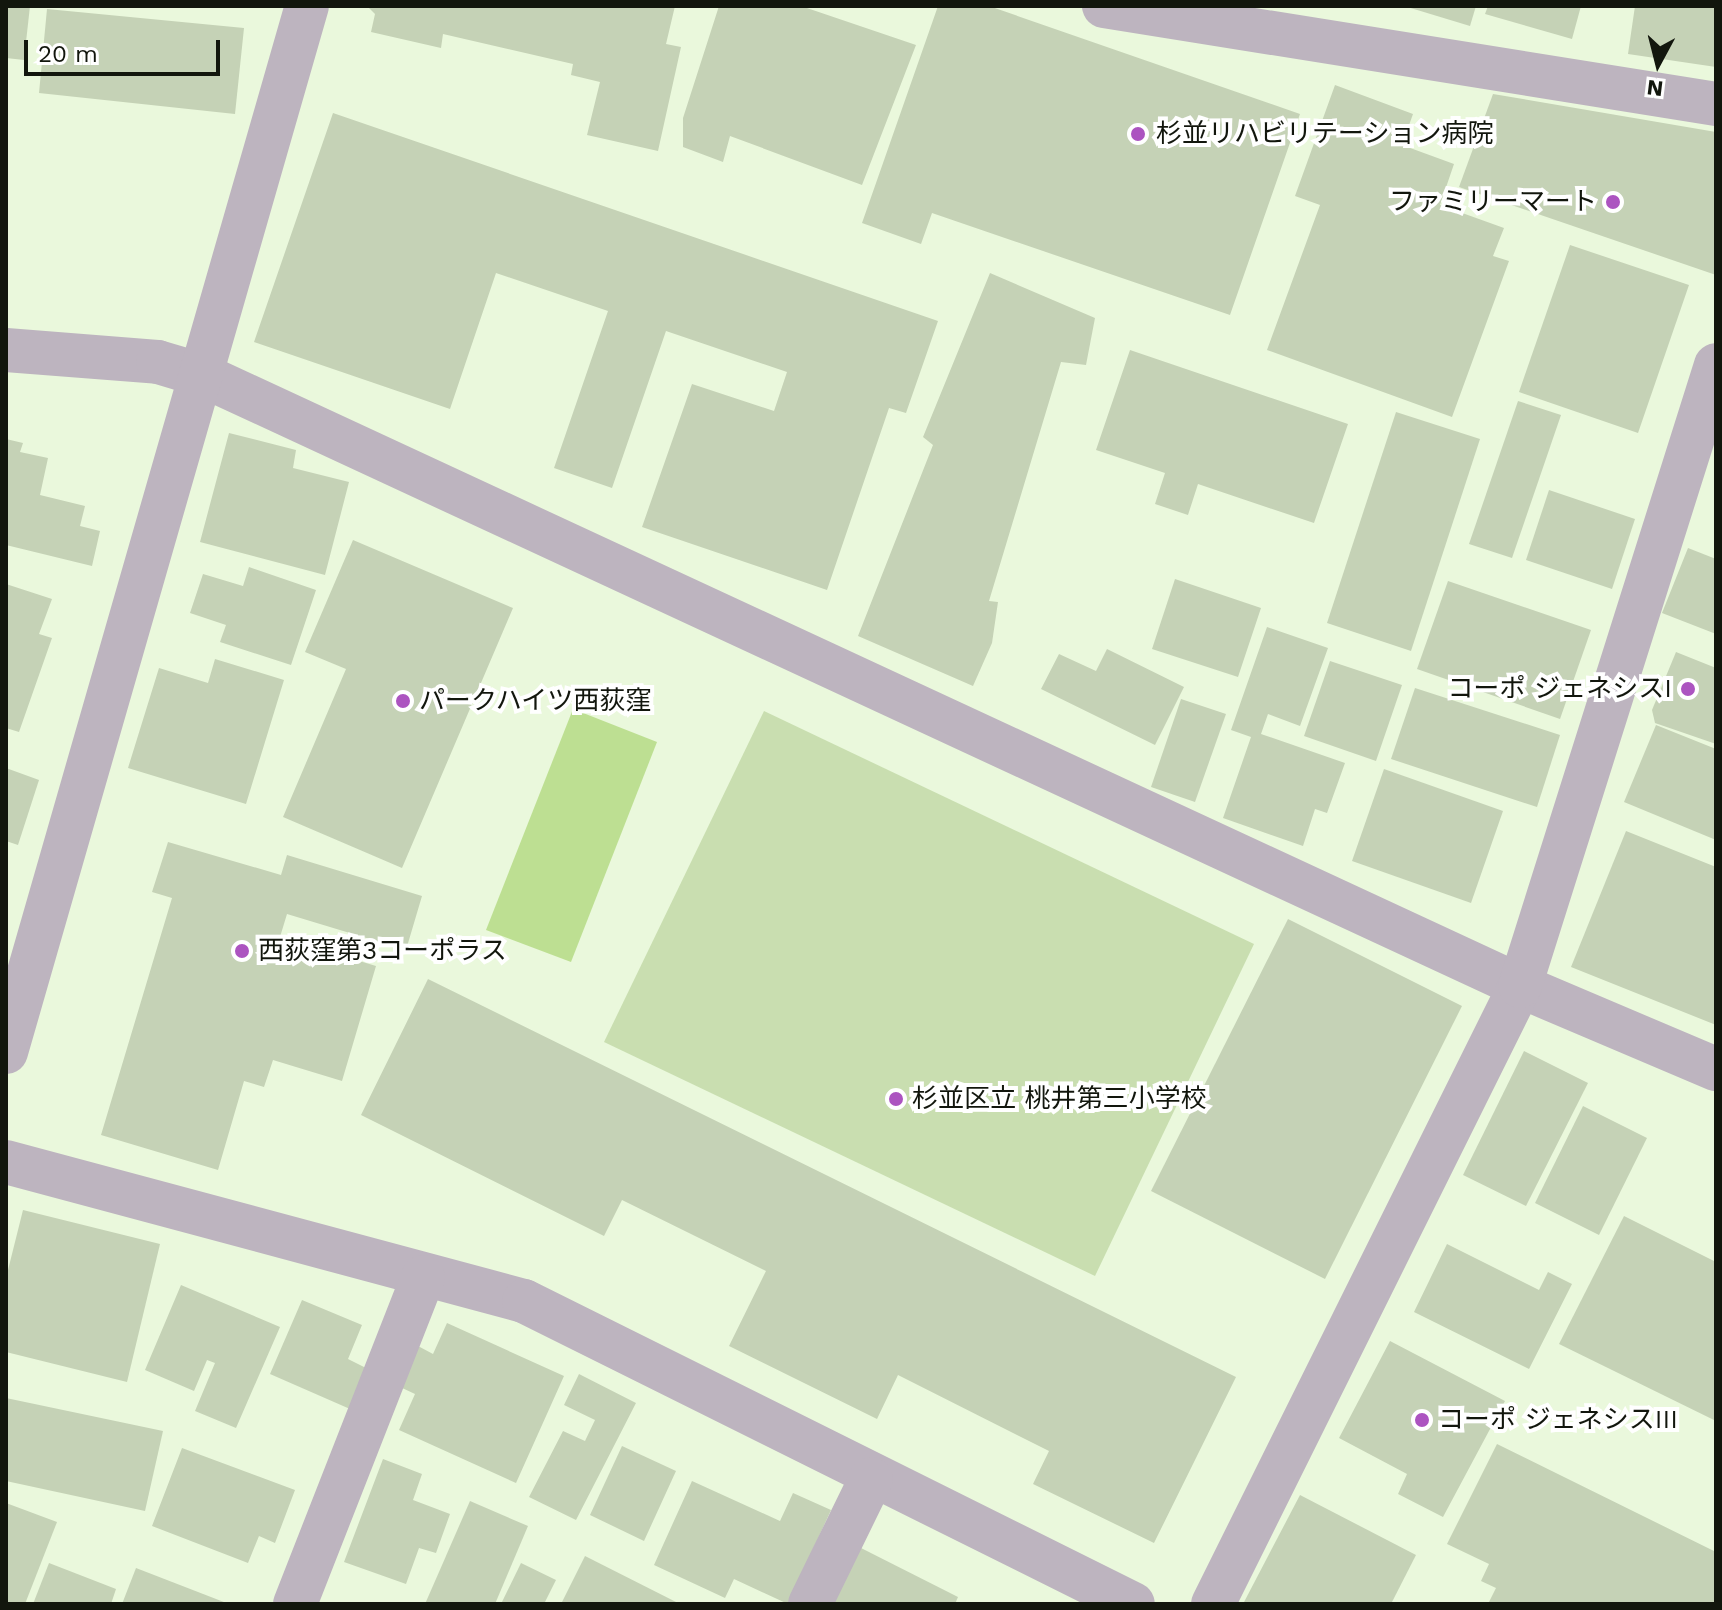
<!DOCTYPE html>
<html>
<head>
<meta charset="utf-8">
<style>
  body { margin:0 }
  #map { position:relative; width:1722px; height:1610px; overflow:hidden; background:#eaf8dc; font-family:"Work Sans","Noto Sans JP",sans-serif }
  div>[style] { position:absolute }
  .green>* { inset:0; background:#c9deb0 }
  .water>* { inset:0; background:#bddf92 }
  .building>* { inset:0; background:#c5d2b6 }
  .street>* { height:44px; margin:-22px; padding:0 22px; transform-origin:22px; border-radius:22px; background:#bdb4bf }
  .dots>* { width:22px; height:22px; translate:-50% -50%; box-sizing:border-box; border:4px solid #fff; border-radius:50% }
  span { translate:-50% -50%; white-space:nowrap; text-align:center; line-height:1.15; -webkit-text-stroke:8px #fff; paint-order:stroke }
  .poi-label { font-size:26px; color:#12160d }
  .left { translate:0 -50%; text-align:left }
  .right { translate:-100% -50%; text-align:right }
  .frame { position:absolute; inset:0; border:8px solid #12160d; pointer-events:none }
  .north { position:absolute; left:1618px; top:24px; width:80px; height:80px; -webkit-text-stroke:6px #fff; paint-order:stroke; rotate:187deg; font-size:22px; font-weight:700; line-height:32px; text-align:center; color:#12160d }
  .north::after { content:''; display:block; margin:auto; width:28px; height:36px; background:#12160d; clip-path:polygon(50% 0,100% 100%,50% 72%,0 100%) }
  .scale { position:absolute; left:24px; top:40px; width:196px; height:36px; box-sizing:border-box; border:4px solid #12160d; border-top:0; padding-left:10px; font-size:24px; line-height:28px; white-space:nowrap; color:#12160d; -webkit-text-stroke:6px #fff; paint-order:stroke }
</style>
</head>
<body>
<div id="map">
  <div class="green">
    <div style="clip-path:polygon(764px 711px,1254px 944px,1095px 1276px,604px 1042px)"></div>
  </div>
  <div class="water">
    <div style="clip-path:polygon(573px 709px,657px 742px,571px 962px,486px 930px)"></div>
  </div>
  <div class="building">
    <div style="clip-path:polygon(6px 6px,30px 6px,24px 60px,6px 58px)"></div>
    <div style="clip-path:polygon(367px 6px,675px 6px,666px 44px,681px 47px,658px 151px,587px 135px,600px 82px,571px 75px,573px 64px,443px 34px,441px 48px,371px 32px,375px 14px)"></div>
    <div style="clip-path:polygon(719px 6px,801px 6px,916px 45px,862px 185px,730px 136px,723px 162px,683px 147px,683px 118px)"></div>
    <div style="clip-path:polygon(938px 6px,989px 6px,1300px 114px,1230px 315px,932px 213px,921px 244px,862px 223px)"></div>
    <div style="clip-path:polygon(1404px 6px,1476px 6px,1470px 26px)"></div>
    <div style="clip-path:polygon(1488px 6px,1581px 6px,1572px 39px,1485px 14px)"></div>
    <div style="clip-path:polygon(1635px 6px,1716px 6px,1716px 67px,1628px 54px)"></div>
    <div style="clip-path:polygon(47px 9px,244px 28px,235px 114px,39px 93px)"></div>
    <div style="clip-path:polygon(1335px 85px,1413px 114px,1402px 145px,1454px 164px,1440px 205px,1504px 228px,1493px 256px,1509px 261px,1452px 417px,1267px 350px,1320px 205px,1295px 196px)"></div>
    <div style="clip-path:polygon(1493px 94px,1716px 132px,1716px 275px,1459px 187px)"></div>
    <div style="clip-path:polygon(333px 113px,938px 321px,906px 413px,889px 408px,827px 590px,642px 527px,692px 384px,774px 411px,787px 372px,666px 331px,612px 488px,554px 468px,608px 311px,496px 273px,450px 409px,254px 342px)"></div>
    <div style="clip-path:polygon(1570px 245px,1689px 285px,1638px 433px,1519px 392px)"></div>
    <div style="clip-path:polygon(990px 273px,1095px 318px,1086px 365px,1061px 362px,989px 601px,998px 602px,992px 643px,973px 686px,858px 636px,933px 445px,923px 437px)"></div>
    <div style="clip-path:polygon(1130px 350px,1348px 424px,1314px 523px,1198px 484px,1188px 515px,1155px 504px,1165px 473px,1096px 450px)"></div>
    <div style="clip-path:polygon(1518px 401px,1561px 415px,1512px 558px,1469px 544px)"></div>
    <div style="clip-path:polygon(1396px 412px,1480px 439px,1411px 651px,1327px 623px)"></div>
    <div style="clip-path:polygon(229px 433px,296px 450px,293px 468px,349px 482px,325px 575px,200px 542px)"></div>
    <div style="clip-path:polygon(6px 439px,23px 443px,20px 452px,48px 458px,40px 495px,85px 506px,80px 526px,100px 531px,92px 566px,6px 545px)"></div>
    <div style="clip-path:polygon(1549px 490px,1635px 519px,1612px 589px,1526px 560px)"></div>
    <div style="clip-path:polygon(353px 540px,513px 608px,402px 868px,283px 817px,346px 669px,305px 652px)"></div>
    <div style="clip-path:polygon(1688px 548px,1716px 559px,1716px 634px,1662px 613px)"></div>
    <div style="clip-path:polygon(249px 567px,316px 590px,291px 665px,220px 642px,226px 625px,190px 613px,203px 574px,243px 586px)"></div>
    <div style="clip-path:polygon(1175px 579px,1261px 608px,1238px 677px,1152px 649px)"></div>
    <div style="clip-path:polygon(1448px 581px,1591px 630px,1560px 719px,1417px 669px)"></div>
    <div style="clip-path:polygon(6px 584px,52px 599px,39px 634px,52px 638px,19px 732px,6px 728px)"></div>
    <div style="clip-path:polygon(1267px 627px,1328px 648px,1300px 726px,1268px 714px,1261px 734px,1345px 763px,1327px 813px,1315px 809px,1303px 846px,1223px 818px,1251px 737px,1231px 730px)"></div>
    <div style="clip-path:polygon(1107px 649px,1184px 687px,1155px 745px,1041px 689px,1059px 654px,1096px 671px)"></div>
    <div style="clip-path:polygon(1676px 652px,1716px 668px,1716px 744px,1655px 723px,1652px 710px)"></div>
    <div style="clip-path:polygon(215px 659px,284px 680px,246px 804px,128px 768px,159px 668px,208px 683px)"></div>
    <div style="clip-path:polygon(1330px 661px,1402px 685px,1376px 761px,1304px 736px)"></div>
    <div style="clip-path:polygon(1415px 688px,1560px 735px,1537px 807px,1391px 759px)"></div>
    <div style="clip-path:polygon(1181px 699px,1226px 714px,1195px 802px,1151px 787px)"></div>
    <div style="clip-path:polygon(1656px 725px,1716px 749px,1716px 840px,1624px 802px)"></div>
    <div style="clip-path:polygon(6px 768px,39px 780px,18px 845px,6px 841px)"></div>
    <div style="clip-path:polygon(1384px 769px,1503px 811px,1471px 903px,1352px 861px)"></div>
    <div style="clip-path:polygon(1626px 831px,1716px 867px,1716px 1025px,1571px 967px)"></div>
    <div style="clip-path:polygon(168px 842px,281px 875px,287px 855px,422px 896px,406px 950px,287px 914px,280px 937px,376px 966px,342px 1081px,273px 1060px,264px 1087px,244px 1081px,218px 1170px,101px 1135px,172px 898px,152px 892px)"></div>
    <div style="clip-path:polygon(1288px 919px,1462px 1006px,1325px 1279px,1151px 1191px)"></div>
    <div style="clip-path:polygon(428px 979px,1236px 1377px,1154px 1543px,1033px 1484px,1049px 1451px,898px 1375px,877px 1419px,729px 1346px,766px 1271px,622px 1200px,604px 1236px,361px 1115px)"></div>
    <div style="clip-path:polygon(1524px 1051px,1588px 1083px,1526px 1206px,1463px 1175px)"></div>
    <div style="clip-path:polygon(1583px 1106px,1647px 1138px,1599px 1235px,1535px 1203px)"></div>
    <div style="clip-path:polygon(23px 1210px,160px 1244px,127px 1382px,6px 1352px,6px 1278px)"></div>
    <div style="clip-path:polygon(1624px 1216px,1716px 1262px,1716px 1421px,1559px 1344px)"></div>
    <div style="clip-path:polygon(1447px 1244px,1539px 1290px,1548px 1272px,1572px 1284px,1529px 1369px,1414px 1312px)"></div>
    <div style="clip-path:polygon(181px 1285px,280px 1327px,236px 1428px,195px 1411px,215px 1363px,207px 1360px,194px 1391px,145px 1370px)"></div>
    <div style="clip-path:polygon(302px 1300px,362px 1325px,348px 1359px,368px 1369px,350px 1409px,270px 1374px)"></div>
    <div style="clip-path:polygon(447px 1323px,564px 1376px,516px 1483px,399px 1430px,415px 1394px,400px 1387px,418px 1346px,433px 1354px)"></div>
    <div style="clip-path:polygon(1390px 1341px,1505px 1401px,1443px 1517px,1398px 1494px,1407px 1474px,1339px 1438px)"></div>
    <div style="clip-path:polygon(579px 1374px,636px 1403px,576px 1520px,529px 1497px,563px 1431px,585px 1441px,595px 1420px,564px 1405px)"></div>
    <div style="clip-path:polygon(6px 1398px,163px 1431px,145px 1511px,6px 1481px)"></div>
    <div style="clip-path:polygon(1497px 1444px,1716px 1552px,1716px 1604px,1488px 1604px,1496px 1588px,1481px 1581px,1489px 1564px,1447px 1544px)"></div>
    <div style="clip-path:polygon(622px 1446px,676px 1471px,644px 1541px,590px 1515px)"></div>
    <div style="clip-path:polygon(182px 1448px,295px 1490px,275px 1543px,259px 1536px,248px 1563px,152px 1526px)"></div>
    <div style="clip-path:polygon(383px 1459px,422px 1474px,413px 1500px,450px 1514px,436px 1553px,419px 1548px,406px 1584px,344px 1562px)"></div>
    <div style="clip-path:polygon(692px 1481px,780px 1521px,793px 1493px,831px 1510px,788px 1604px,734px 1579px,725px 1598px,654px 1565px)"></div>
    <div style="clip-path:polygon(1300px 1495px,1416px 1555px,1391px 1604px,1243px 1604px)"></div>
    <div style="clip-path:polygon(470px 1501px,528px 1526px,495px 1604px,425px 1604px)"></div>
    <div style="clip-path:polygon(6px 1503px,57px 1522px,25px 1604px,6px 1604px)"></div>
    <div style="clip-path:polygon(861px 1548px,958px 1597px,955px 1604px,833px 1604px)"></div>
    <div style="clip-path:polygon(585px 1556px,680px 1604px,561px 1604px)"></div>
    <div style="clip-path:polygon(49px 1563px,116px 1589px,111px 1604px,33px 1604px)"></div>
    <div style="clip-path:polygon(521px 1563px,556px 1580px,544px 1604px,501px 1604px)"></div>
    <div style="clip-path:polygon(136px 1568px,229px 1604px,122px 1604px)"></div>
  </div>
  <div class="street">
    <div style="left:1104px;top:6px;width:620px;rotate:9.1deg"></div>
    <div style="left:6px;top:350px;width:152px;rotate:4.5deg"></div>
    <div style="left:158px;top:362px;width:46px;rotate:16.5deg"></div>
    <div style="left:202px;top:375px;width:1453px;rotate:24.87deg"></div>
    <div style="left:1520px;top:986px;width:213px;rotate:23deg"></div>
    <div style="left:6px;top:1052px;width:1088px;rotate:-73.95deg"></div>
    <div style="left:6px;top:1162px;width:536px;rotate:15.02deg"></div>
    <div style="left:524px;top:1301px;width:680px;rotate:26.45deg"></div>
    <div style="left:295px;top:1604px;width:351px;rotate:-68.6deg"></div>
    <div style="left:810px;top:1604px;width:139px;rotate:-64deg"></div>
    <div style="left:1213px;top:1604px;width:690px;rotate:-63.58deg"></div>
    <div style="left:1520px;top:986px;width:651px;rotate:-72.48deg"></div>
  </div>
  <div class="dots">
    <div style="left:1138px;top:134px;background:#ac54c0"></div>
    <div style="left:1613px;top:202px;background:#ac54c0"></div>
    <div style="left:1688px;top:689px;background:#ac54c0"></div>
    <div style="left:403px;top:701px;background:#ac54c0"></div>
    <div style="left:242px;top:951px;background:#ac54c0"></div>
    <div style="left:896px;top:1099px;background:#ac54c0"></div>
    <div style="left:1422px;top:1420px;background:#ac54c0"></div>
  </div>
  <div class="poi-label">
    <span class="left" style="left:1156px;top:134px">杉並リハビリテーション病院</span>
    <span class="right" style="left:1597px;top:202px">ファミリーマート</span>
    <span class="right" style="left:1672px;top:689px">コーポ ジェネシスI</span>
    <span class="left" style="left:419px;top:701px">パークハイツ西荻窪</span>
    <span class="left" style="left:258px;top:951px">西荻窪第3コーポラス</span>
    <span class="left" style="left:912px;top:1099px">杉並区立 桃井第三小学校</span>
    <span class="left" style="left:1438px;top:1420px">コーポ ジェネシスIII</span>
  </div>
  <div class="frame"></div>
  <div class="north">N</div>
  <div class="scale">20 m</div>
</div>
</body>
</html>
